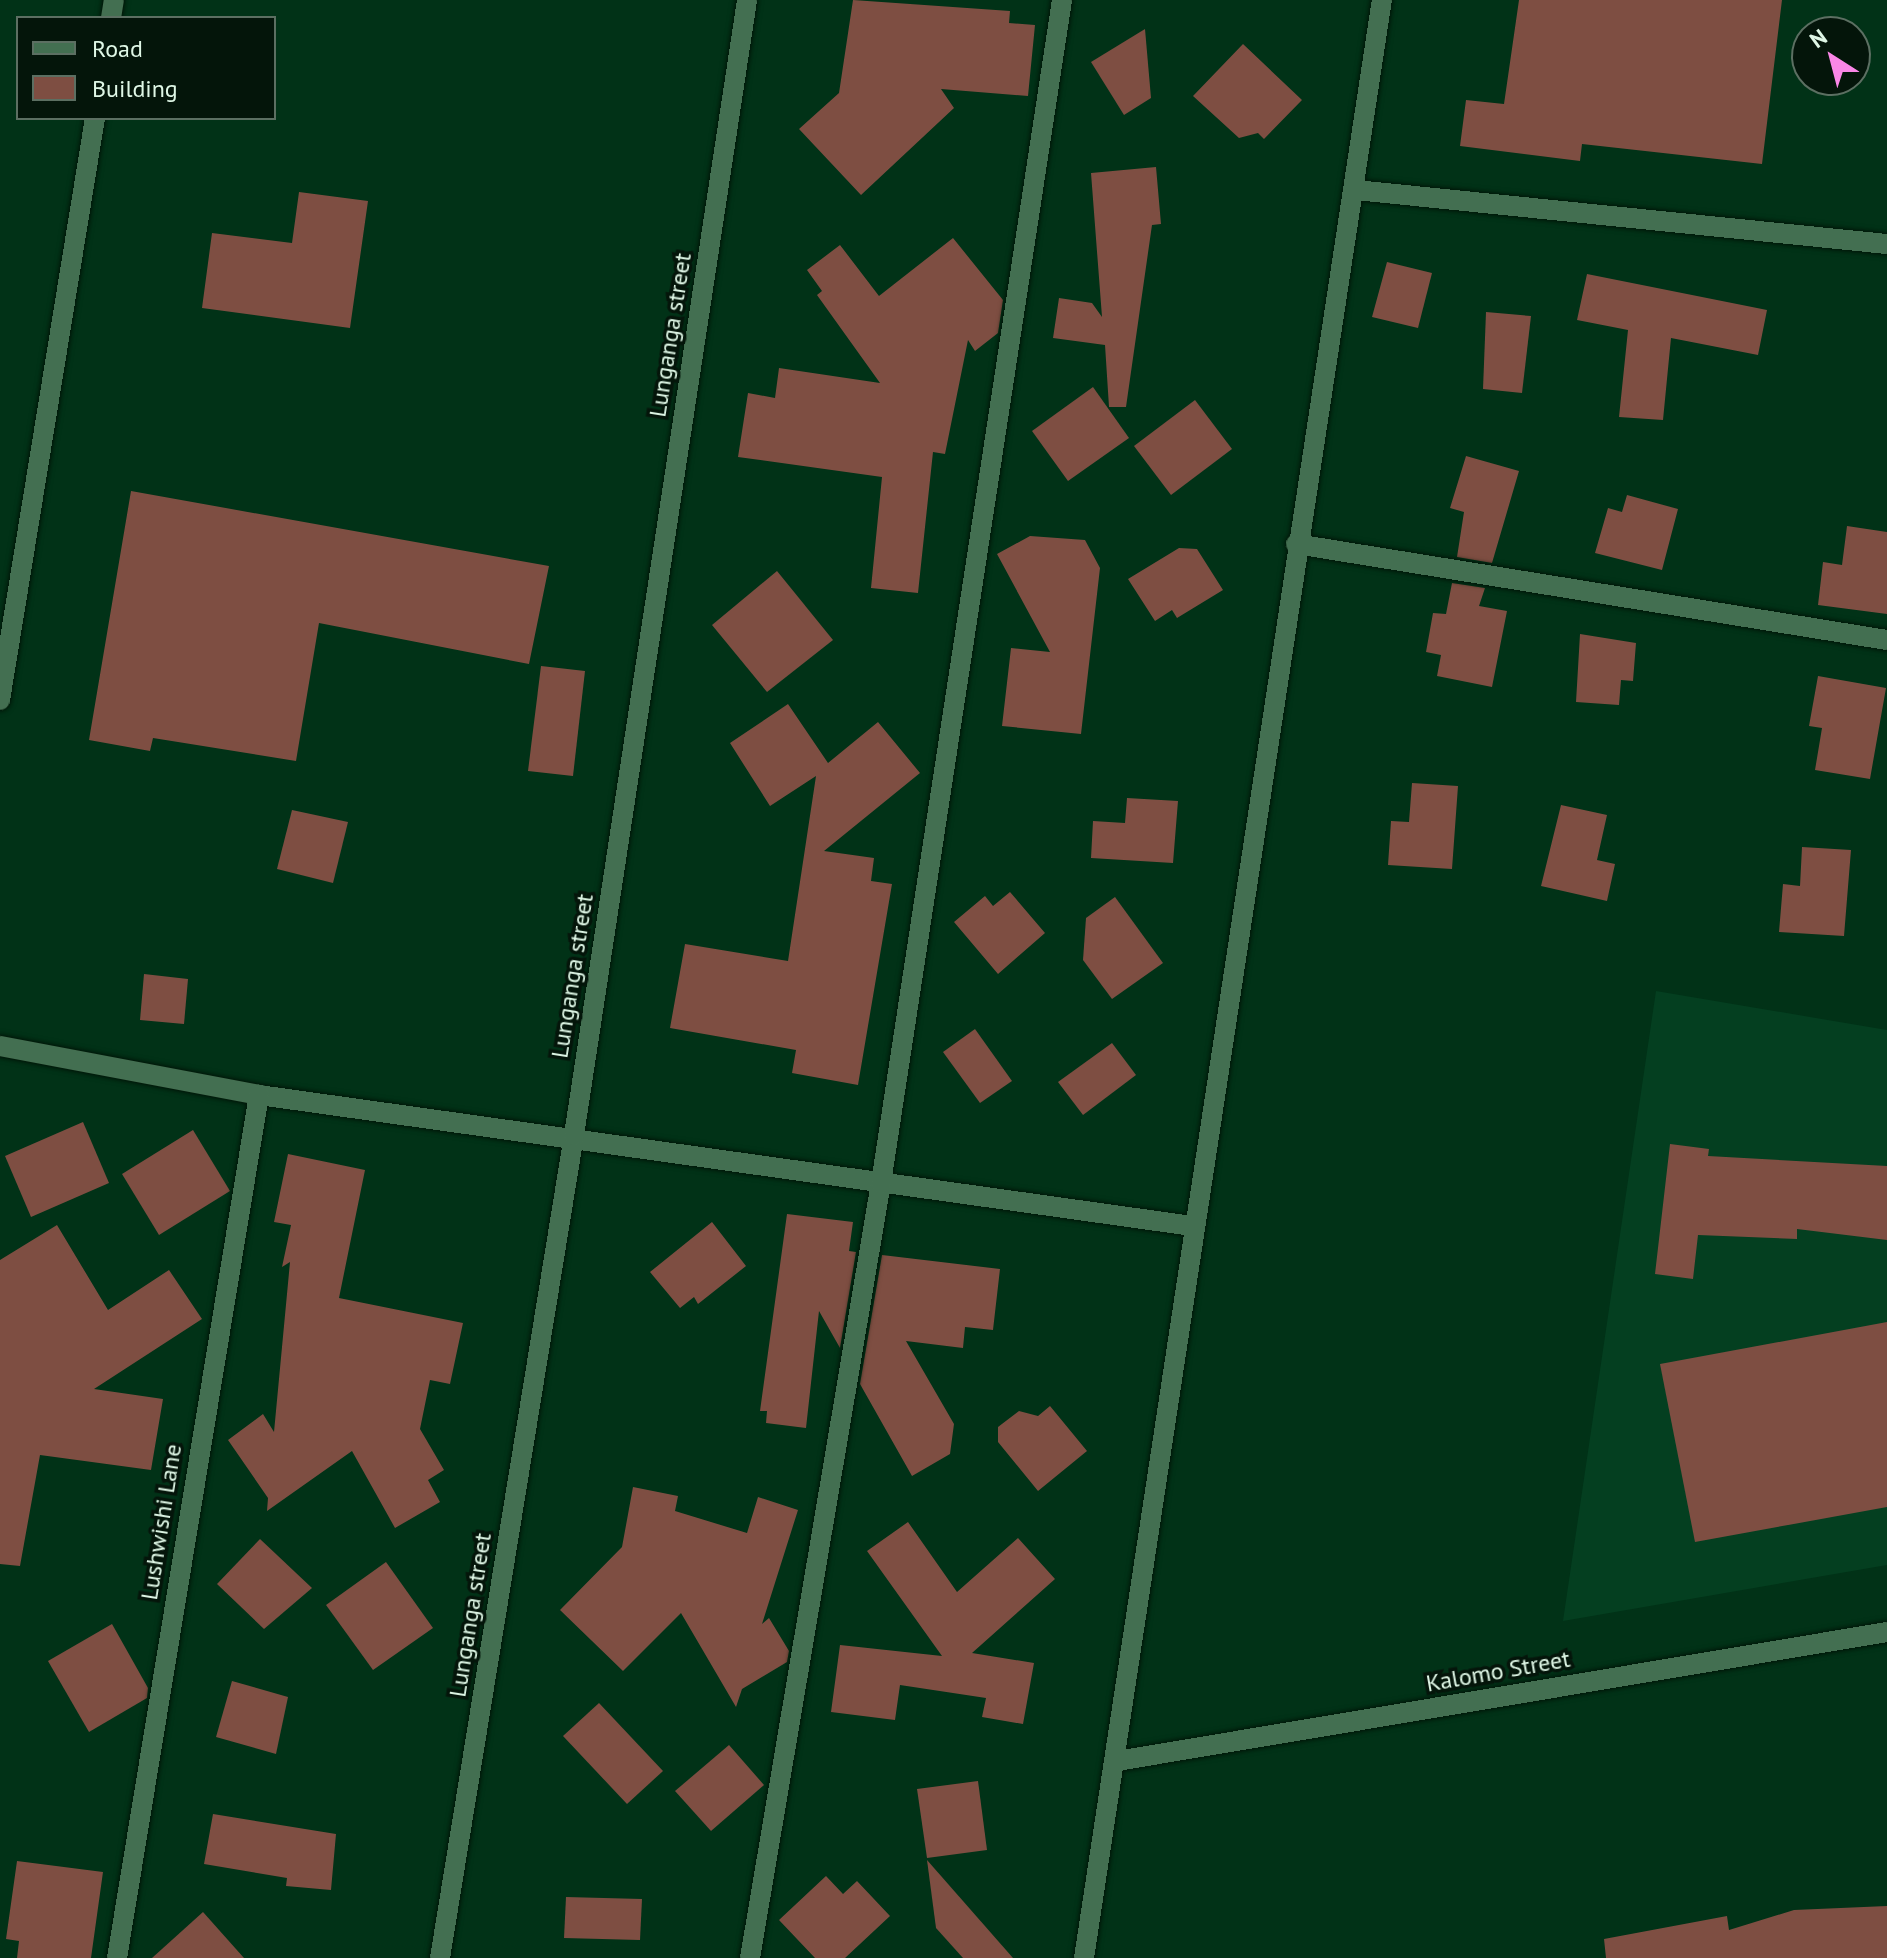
<!DOCTYPE html>
<html>
<head>
<meta charset="utf-8">
<style>
  body { margin:0 }
  #map { position:relative; width:1887px; height:1958px; overflow:hidden; background:#013217; font-family:"PT Sans",sans-serif }
  div>[style] { position:absolute }
  .built>* { inset:0; background:#043f20 }
  .building>* { inset:0; background:#7e4e42 }
  .roads { filter:drop-shadow(0 0 2px #011608) drop-shadow(0 0 2px #011608) }
  .minor>* { height:20px; margin:-10px; padding:0 10px; transform-origin:10px; border-radius:10px; background:#436f51 }
  .tertiary>* { height:20px; margin:-10px; padding:0 10px; transform-origin:10px; border-radius:10px; background:#436f51 }
  span { translate:-50% -50%; white-space:nowrap; text-align:center; line-height:1.15; -webkit-text-stroke:7px #04150a; paint-order:stroke }
  .street-label { font-size:24px; color:#dff7e6 }
  .legend { position:absolute; left:16px; top:16px; width:260px; height:104px; box-sizing:border-box; background:#04150a; border:2px solid #5c6f62; margin:0; padding:10px 14px; list-style:none; font-size:24px; color:#dff7e6 }
  .legend li { display:flex; align-items:center; gap:16px; height:40px }
  .legend b { width:40px; border:2px solid #5c6f62 }
  .north { position:absolute; left:1791px; top:16px; width:80px; height:80px; box-sizing:border-box; background:#04150a; border:2px solid #5c6f62; border-radius:50%; rotate:324deg; font-size:22px; font-weight:700; line-height:32px; text-align:center; color:#dff7e6 }
  .north::after { content:''; display:block; margin:auto; width:28px; height:36px; background:#fa87e7; clip-path:polygon(50% 0,100% 100%,50% 72%,0 100%) }
</style>
</head>
<body>
<div id="map">
  <div class="built">
    <div style="clip-path:polygon(1656px 991px,1887px 1030px,1887px 1565px,1563px 1621px)"></div>
  </div>
  <div class="building">
    <div style="clip-path:polygon(853px 0,1010px 11px,1009px 23px,1035px 25px,1028px 96px,941px 89px,954px 108px,861px 195px,799px 129px,839px 93px)"></div>
    <div style="clip-path:polygon(1519px 0,1782px 0,1762px 164px,1582px 144px,1580px 161px,1460px 146px,1466px 100px,1504px 104px)"></div>
    <div style="clip-path:polygon(1145px 29px,1151px 98px,1124px 115px,1091px 62px)"></div>
    <div style="clip-path:polygon(1243px 44px,1302px 100px,1264px 139px,1258px 133px,1239px 138px,1193px 96px)"></div>
    <div style="clip-path:polygon(1156px 167px,1161px 224px,1152px 225px,1126px 407px,1109px 407px,1105px 345px,1053px 338px,1059px 298px,1092px 303px,1102px 317px,1091px 173px)"></div>
    <div style="clip-path:polygon(299px 192px,368px 201px,350px 328px,202px 308px,212px 233px,292px 243px)"></div>
    <div style="clip-path:polygon(953px 238px,1003px 300px,998px 333px,975px 351px,968px 340px,945px 454px,933px 452px,918px 593px,871px 588px,882px 477px,738px 457px,748px 393px,775px 398px,779px 368px,880px 383px,817px 295px,822px 291px,807px 270px,840px 245px,879px 296px)"></div>
    <div style="clip-path:polygon(1387px 262px,1432px 273px,1418px 328px,1372px 317px)"></div>
    <div style="clip-path:polygon(1587px 274px,1767px 310px,1758px 355px,1671px 338px,1663px 420px,1619px 417px,1628px 330px,1577px 320px)"></div>
    <div style="clip-path:polygon(1486px 312px,1531px 316px,1522px 393px,1483px 389px)"></div>
    <div style="clip-path:polygon(1093px 387px,1129px 438px,1068px 481px,1032px 431px)"></div>
    <div style="clip-path:polygon(1195px 400px,1232px 449px,1171px 495px,1134px 446px)"></div>
    <div style="clip-path:polygon(1466px 456px,1519px 471px,1492px 563px,1457px 557px,1464px 512px,1450px 508px)"></div>
    <div style="clip-path:polygon(131px 491px,549px 566px,529px 664px,319px 623px,296px 761px,153px 738px,150px 751px,89px 740px)"></div>
    <div style="clip-path:polygon(1627px 495px,1678px 509px,1662px 570px,1595px 553px,1608px 508px,1622px 512px)"></div>
    <div style="clip-path:polygon(1847px 526px,1887px 532px,1887px 614px,1818px 605px,1823px 562px,1842px 565px)"></div>
    <div style="clip-path:polygon(1030px 536px,1085px 540px,1100px 568px,1081px 734px,1002px 726px,1011px 648px,1050px 652px,997px 554px)"></div>
    <div style="clip-path:polygon(1179px 548px,1197px 549px,1223px 590px,1177px 618px,1172px 610px,1155px 621px,1128px 579px)"></div>
    <div style="clip-path:polygon(777px 571px,833px 640px,767px 692px,712px 625px)"></div>
    <div style="clip-path:polygon(1452px 583px,1485px 588px,1479px 606px,1507px 611px,1492px 687px,1437px 676px,1441px 655px,1426px 652px,1433px 613px,1446px 614px)"></div>
    <div style="clip-path:polygon(1580px 634px,1636px 643px,1633px 681px,1621px 680px,1619px 705px,1576px 702px)"></div>
    <div style="clip-path:polygon(541px 666px,585px 671px,573px 776px,528px 771px)"></div>
    <div style="clip-path:polygon(1818px 676px,1886px 688px,1870px 779px,1815px 770px,1822px 728px,1809px 726px)"></div>
    <div style="clip-path:polygon(788px 704px,828px 763px,878px 722px,920px 773px,824px 851px,874px 858px,871px 881px,892px 884px,858px 1085px,792px 1073px,796px 1050px,670px 1028px,685px 944px,788px 961px,816px 776px,770px 806px,730px 743px)"></div>
    <div style="clip-path:polygon(1412px 783px,1458px 786px,1452px 869px,1388px 865px,1391px 821px,1409px 822px)"></div>
    <div style="clip-path:polygon(1127px 798px,1178px 801px,1173px 863px,1091px 858px,1093px 821px,1125px 823px)"></div>
    <div style="clip-path:polygon(1561px 805px,1607px 815px,1597px 860px,1615px 864px,1607px 901px,1541px 886px)"></div>
    <div style="clip-path:polygon(292px 810px,348px 822px,333px 883px,277px 869px)"></div>
    <div style="clip-path:polygon(1802px 847px,1851px 850px,1844px 936px,1779px 932px,1783px 884px,1800px 886px)"></div>
    <div style="clip-path:polygon(1010px 892px,1045px 933px,998px 974px,954px 922px,985px 896px,993px 906px)"></div>
    <div style="clip-path:polygon(1115px 897px,1163px 963px,1112px 999px,1083px 960px,1086px 918px)"></div>
    <div style="clip-path:polygon(144px 974px,188px 979px,184px 1024px,140px 1020px)"></div>
    <div style="clip-path:polygon(975px 1029px,1012px 1081px,980px 1103px,943px 1052px)"></div>
    <div style="clip-path:polygon(1112px 1043px,1136px 1075px,1083px 1115px,1058px 1082px)"></div>
    <div style="clip-path:polygon(83px 1122px,109px 1183px,31px 1217px,5px 1156px)"></div>
    <div style="clip-path:polygon(193px 1130px,230px 1191px,159px 1235px,122px 1174px)"></div>
    <div style="clip-path:polygon(1670px 1144px,1709px 1149px,1708px 1156px,1887px 1166px,1887px 1240px,1797px 1229px,1797px 1239px,1698px 1235px,1693px 1279px,1655px 1274px)"></div>
    <div style="clip-path:polygon(288px 1154px,365px 1170px,339px 1298px,463px 1323px,450px 1384px,430px 1380px,420px 1429px,444px 1470px,428px 1480px,440px 1502px,395px 1528px,352px 1451px,267px 1511px,268px 1498px,228px 1440px,263px 1414px,274px 1432px,290px 1262px,282px 1267px,291px 1225px,274px 1222px)"></div>
    <div style="clip-path:polygon(787px 1214px,853px 1222px,849px 1251px,856px 1252px,840px 1348px,819px 1311px,806px 1428px,766px 1423px,767px 1411px,760px 1411px)"></div>
    <div style="clip-path:polygon(712px 1222px,746px 1266px,698px 1304px,694px 1297px,680px 1308px,650px 1272px)"></div>
    <div style="clip-path:polygon(57px 1225px,108px 1310px,169px 1270px,202px 1319px,94px 1389px,163px 1399px,151px 1470px,40px 1455px,20px 1566px,0 1564px,0 1260px)"></div>
    <div style="clip-path:polygon(882px 1255px,1000px 1269px,993px 1330px,965px 1327px,963px 1348px,906px 1341px,954px 1424px,950px 1454px,912px 1476px,860px 1384px)"></div>
    <div style="clip-path:polygon(1887px 1322px,1887px 1507px,1695px 1542px,1660px 1364px)"></div>
    <div style="clip-path:polygon(1050px 1406px,1087px 1451px,1038px 1491px,998px 1442px,998px 1427px,1019px 1411px,1038px 1416px)"></div>
    <div style="clip-path:polygon(633px 1487px,678px 1496px,675px 1511px,747px 1533px,758px 1497px,798px 1510px,762px 1624px,769px 1618px,789px 1651px,787px 1662px,742px 1689px,736px 1707px,681px 1613px,623px 1671px,560px 1610px,622px 1547px)"></div>
    <div style="clip-path:polygon(908px 1522px,957px 1592px,1018px 1538px,1055px 1579px,972px 1653px,1034px 1663px,1023px 1724px,982px 1717px,986px 1698px,900px 1685px,895px 1720px,831px 1712px,840px 1645px,942px 1656px,867px 1551px)"></div>
    <div style="clip-path:polygon(260px 1539px,312px 1588px,264px 1629px,217px 1584px)"></div>
    <div style="clip-path:polygon(386px 1562px,433px 1628px,373px 1670px,326px 1605px)"></div>
    <div style="clip-path:polygon(112px 1624px,148px 1688px,147px 1698px,89px 1732px,48px 1661px)"></div>
    <div style="clip-path:polygon(232px 1681px,288px 1697px,276px 1754px,216px 1737px)"></div>
    <div style="clip-path:polygon(599px 1703px,663px 1771px,627px 1804px,563px 1736px)"></div>
    <div style="clip-path:polygon(729px 1745px,764px 1785px,711px 1831px,675px 1791px)"></div>
    <div style="clip-path:polygon(978px 1781px,987px 1850px,927px 1858px,917px 1789px)"></div>
    <div style="clip-path:polygon(213px 1814px,336px 1834px,331px 1890px,286px 1886px,287px 1878px,204px 1864px)"></div>
    <div style="clip-path:polygon(927px 1860px,1013px 1958px,963px 1958px,936px 1928px)"></div>
    <div style="clip-path:polygon(17px 1861px,103px 1872px,91px 1958px,17px 1958px,19px 1941px,6px 1939px)"></div>
    <div style="clip-path:polygon(826px 1876px,843px 1894px,857px 1881px,890px 1916px,845px 1958px,815px 1958px,779px 1920px)"></div>
    <div style="clip-path:polygon(566px 1897px,642px 1899px,640px 1940px,564px 1938px)"></div>
    <div style="clip-path:polygon(1887px 1906px,1887px 1958px,1606px 1958px,1604px 1939px,1727px 1916px,1729px 1930px,1794px 1910px)"></div>
    <div style="clip-path:polygon(203px 1912px,244px 1958px,152px 1958px)"></div>
  </div>
  <div class="roads">
    <div class="minor">
      <div style="left:111px;top:18px;width:18px;rotate:-81deg"></div>
      <div style="left:1356px;top:190px;width:534px;rotate:5.81deg"></div>
      <div style="left:1296px;top:544px;width:599px;rotate:9.23deg"></div>
      <div style="left:0;top:700px;width:590px;rotate:-80.73deg"></div>
      <div style="left:0;top:1046px;width:264px;rotate:10.7deg"></div>
      <div style="left:259px;top:1095px;width:942px;rotate:7.99deg"></div>
      <div style="left:1117px;top:1761px;width:781px;rotate:-9.51deg"></div>
      <div style="left:117px;top:1958px;width:875px;rotate:-80.66deg"></div>
      <div style="left:440px;top:1958px;width:834px;rotate:-80.75deg"></div>
      <div style="left:574px;top:1135px;width:1148px;rotate:-81.33deg"></div>
      <div style="left:750px;top:1958px;width:786px;rotate:-80.41deg"></div>
      <div style="left:881px;top:1183px;width:1197px;rotate:-81.3deg"></div>
    </div>
    <div class="tertiary">
      <div style="left:1084px;top:1958px;width:1981px;rotate:-81.35deg"></div>
    </div>
  </div>
  <div class="street-label">
    <span style="left:670px;top:335px;rotate:-81deg">Lunganga street</span>
    <span style="left:572px;top:976px;rotate:-81deg">Lunganga street</span>
    <span style="left:161px;top:1522px;rotate:-81deg">Lushwishi Lane</span>
    <span style="left:470px;top:1615px;rotate:-81deg">Lunganga street</span>
    <span style="left:1498px;top:1671px;rotate:-10deg">Kalomo Street</span>
  </div>
  <ul class="legend">
  <li><b style="height:10px;background:#436f51"></b>Road</li>
  <li><b style="height:22px;background:#7e4e42"></b>Building</li>
  </ul>
  <div class="north">N</div>
</div>
</body>
</html>
